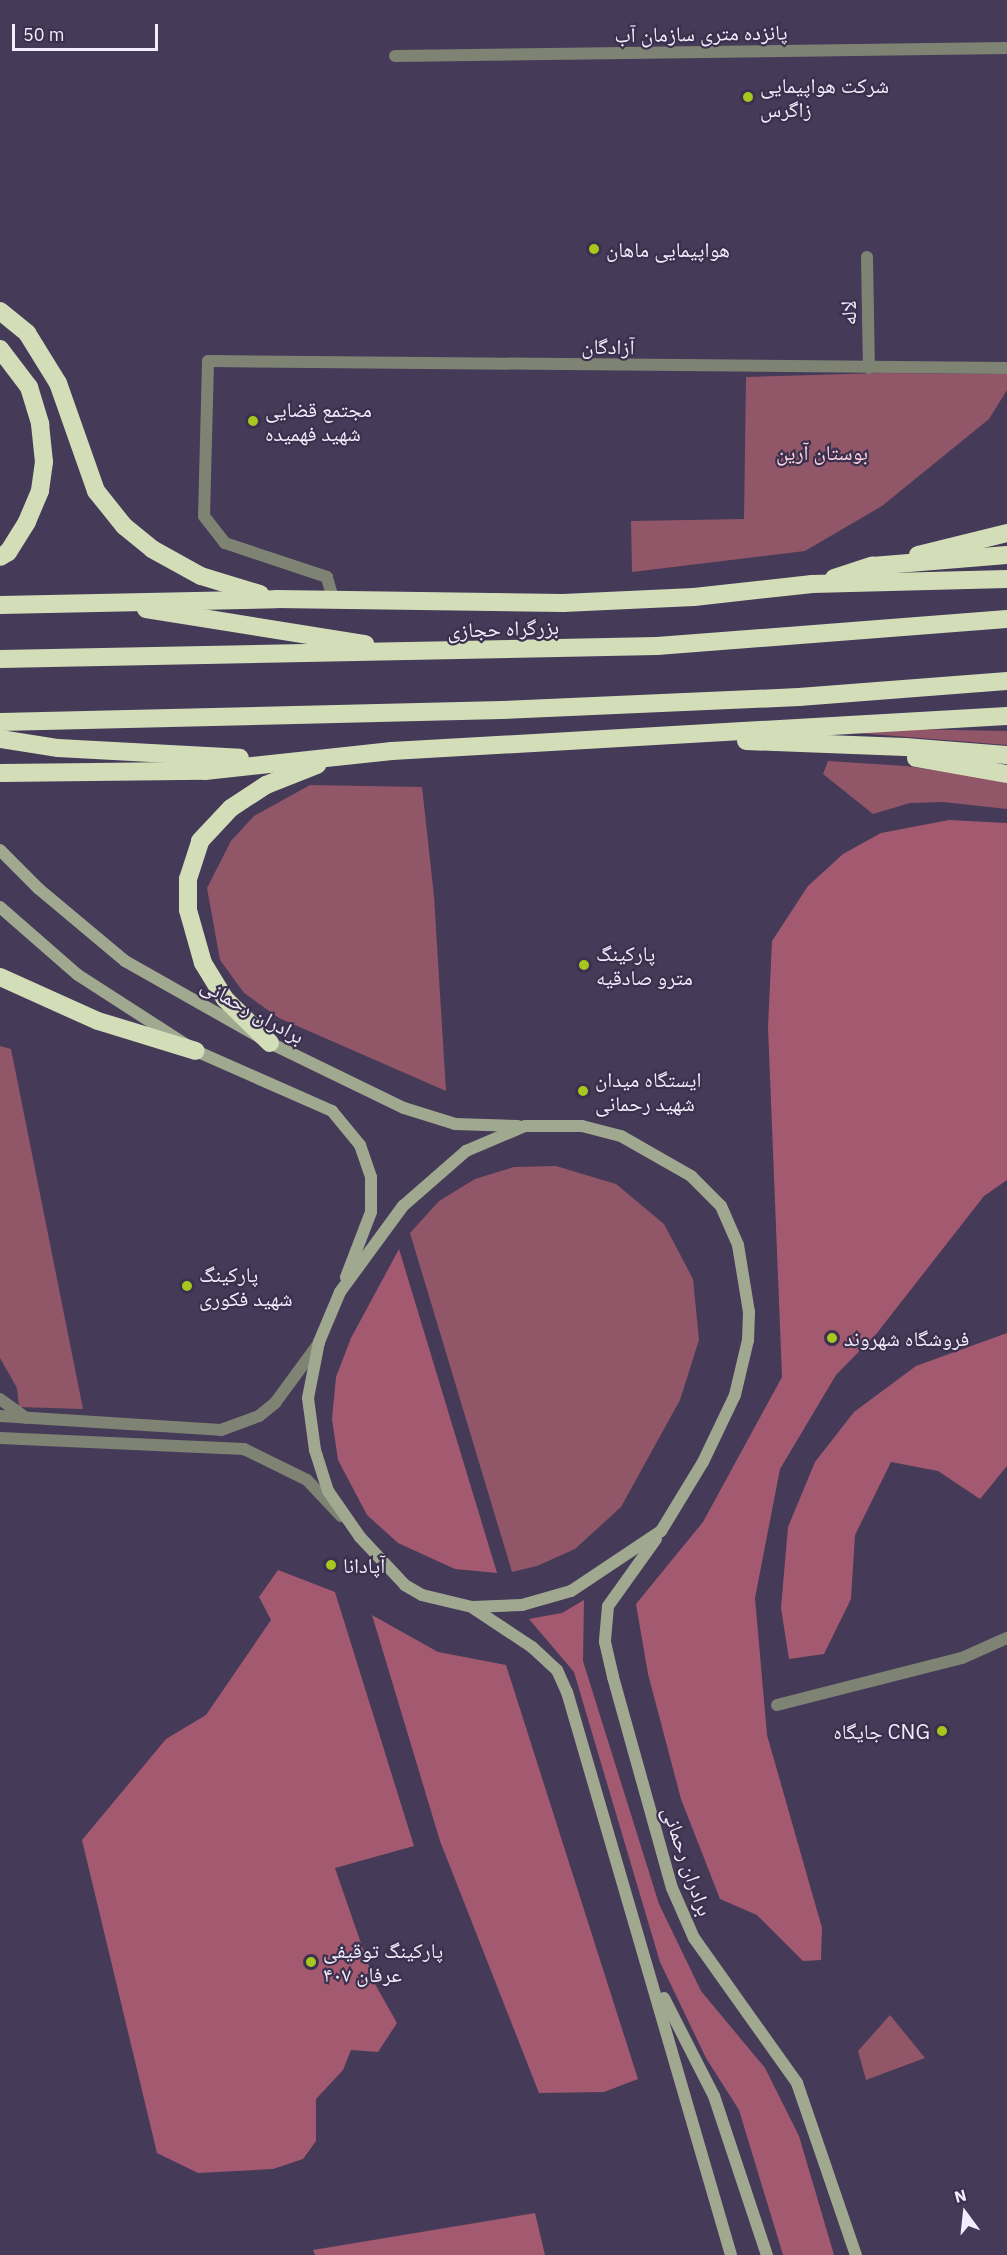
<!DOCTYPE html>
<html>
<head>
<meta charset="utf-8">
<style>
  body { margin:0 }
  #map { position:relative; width:1007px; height:2255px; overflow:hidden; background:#453a58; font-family:"IBM Plex Sans","Noto Naskh Arabic",sans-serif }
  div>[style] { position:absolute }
  .green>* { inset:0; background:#915668 }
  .forest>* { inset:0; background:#a35a71 }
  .street>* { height:12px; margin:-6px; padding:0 6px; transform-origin:6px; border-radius:6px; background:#7f8374 }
  .secondary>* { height:12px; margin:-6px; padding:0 6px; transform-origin:6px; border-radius:6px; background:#a1a890 }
  .highway>* { height:18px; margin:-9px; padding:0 9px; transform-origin:9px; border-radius:9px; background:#d3deb9 }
  .dots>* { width:16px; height:16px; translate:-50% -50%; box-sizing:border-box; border:3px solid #3b304d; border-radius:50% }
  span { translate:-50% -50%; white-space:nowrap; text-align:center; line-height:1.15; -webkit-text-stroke:4.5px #3b304d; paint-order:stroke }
  .street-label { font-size:21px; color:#f2edfc }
  .poi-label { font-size:21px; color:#f2edfc }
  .left { translate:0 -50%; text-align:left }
  .right { translate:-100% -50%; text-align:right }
  .park-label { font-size:21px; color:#fdd2dd }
  .north { position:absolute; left:935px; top:2183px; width:60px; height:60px; -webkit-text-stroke:4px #3b304d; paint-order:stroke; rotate:345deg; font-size:16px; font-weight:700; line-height:24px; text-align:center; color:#f2edfc }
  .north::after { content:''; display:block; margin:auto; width:21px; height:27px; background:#f2edfc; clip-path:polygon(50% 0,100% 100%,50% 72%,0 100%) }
  .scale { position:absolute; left:12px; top:24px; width:146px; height:27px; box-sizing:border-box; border:3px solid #f2edfc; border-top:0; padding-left:8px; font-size:18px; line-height:21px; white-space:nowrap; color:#f2edfc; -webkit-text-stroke:4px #3b304d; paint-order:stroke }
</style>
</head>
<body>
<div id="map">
  <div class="green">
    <div style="clip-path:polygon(882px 373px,1007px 374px,1007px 390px,989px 419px,882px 506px,805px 551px,632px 572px,631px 521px,744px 519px,746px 377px)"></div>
    <div style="clip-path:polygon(902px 729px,1007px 731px,1007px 745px,858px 733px)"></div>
    <div style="clip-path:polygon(828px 761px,906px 766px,1007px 781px,1007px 809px,943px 802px,910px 803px,873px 814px,823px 774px)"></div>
    <div style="clip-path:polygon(310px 785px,422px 787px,434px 896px,446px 1091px,279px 1018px,244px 993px,220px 960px,207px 888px,231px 841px,254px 816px)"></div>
    <div style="clip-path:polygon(0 1046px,11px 1049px,83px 1409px,19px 1407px,17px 1388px,0 1358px)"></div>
    <div style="clip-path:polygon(556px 1166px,616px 1184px,664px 1224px,693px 1279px,699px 1340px,680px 1400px,621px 1507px,575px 1549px,537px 1566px,512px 1572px,410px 1233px,439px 1201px,475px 1179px,514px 1167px)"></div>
    <div style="clip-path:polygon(890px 2015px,925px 2058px,866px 2080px,858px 2051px)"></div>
  </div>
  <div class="forest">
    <div style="clip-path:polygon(949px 820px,1007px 823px,1007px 1180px,984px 1196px,877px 1333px,836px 1375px,780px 1469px,755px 1598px,767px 1735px,822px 1928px,821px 1960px,803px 1961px,757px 1915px,720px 1899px,681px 1799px,648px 1674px,636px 1604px,703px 1522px,782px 1377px,768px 1027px,772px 941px,808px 886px,843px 854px,881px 833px)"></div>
    <div style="clip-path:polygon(399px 1249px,497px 1573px,455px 1569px,398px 1543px,367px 1515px,338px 1460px,332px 1419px,336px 1377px,351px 1338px)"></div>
    <div style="clip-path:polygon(1007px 1333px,1007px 1466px,980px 1499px,938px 1471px,891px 1462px,855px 1535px,851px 1599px,824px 1654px,789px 1659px,781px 1608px,788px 1527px,815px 1462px,854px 1412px,916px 1366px)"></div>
    <div style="clip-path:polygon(278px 1570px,335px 1592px,414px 1846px,335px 1868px,375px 1984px,397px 2023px,378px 2052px,351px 2050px,343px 2070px,316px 2099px,316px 2141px,303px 2159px,273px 2169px,198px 2173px,157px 2153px,82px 1840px,166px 1739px,206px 1715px,271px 1620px,259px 1597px)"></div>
    <div style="clip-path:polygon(584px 1600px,583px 1661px,659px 1904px,701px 1991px,765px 2068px,799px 2136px,834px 2255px,783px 2255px,739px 2110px,706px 2058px,660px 1962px,574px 1672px,529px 1619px,562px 1613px)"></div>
    <div style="clip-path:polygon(372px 1615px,438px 1652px,506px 1665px,638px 2079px,604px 2092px,539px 2093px,440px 1841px)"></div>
    <div style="clip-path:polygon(535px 2213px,545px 2255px,315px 2255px,313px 2250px)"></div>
  </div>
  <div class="street">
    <div style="left:395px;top:56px;width:612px;rotate:-0.75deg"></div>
    <div style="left:867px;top:257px;width:111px;rotate:89deg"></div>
    <div style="left:334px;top:602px;width:26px;rotate:-106deg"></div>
    <div style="left:327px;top:577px;width:108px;rotate:-161.6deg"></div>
    <div style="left:225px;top:543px;width:34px;rotate:-128deg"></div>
    <div style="left:204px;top:516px;width:155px;rotate:-88.5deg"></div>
    <div style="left:208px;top:361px;width:799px;rotate:0.5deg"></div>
    <div style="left:0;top:1399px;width:32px;rotate:36deg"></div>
    <div style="left:0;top:1416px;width:221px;rotate:3.6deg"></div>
    <div style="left:221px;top:1430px;width:40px;rotate:-20.2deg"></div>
    <div style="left:259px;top:1416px;width:21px;rotate:-39deg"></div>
    <div style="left:275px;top:1403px;width:74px;rotate:-53.7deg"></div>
    <div style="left:0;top:1438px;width:244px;rotate:2.6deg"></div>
    <div style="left:244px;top:1449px;width:70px;rotate:26.2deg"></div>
    <div style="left:307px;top:1480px;width:50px;rotate:46.6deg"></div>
    <div style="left:777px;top:1705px;width:191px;rotate:-14.3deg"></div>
    <div style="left:962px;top:1658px;width:49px;rotate:-24deg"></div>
  </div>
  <div class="secondary">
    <div style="left:0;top:850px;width:55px;rotate:45deg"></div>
    <div style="left:39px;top:889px;width:112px;rotate:39.9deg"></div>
    <div style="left:125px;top:961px;width:167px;rotate:29.5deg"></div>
    <div style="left:270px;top:1043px;width:149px;rotate:25.9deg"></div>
    <div style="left:404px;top:1108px;width:53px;rotate:17.4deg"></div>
    <div style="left:455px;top:1124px;width:63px;rotate:1.8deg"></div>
    <div style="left:0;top:907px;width:103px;rotate:41.1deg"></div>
    <div style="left:78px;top:975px;width:140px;rotate:32.8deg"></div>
    <div style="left:196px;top:1051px;width:149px;rotate:23.8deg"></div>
    <div style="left:332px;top:1111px;width:44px;rotate:50.5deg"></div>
    <div style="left:360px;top:1145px;width:34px;rotate:71deg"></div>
    <div style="left:371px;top:1177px;width:35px;rotate:90deg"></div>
    <div style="left:371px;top:1212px;width:70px;rotate:111deg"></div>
    <div style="left:525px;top:1126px;width:57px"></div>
    <div style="left:582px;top:1126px;width:40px;rotate:14.4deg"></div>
    <div style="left:621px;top:1136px;width:81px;rotate:29.7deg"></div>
    <div style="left:691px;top:1176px;width:42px;rotate:45deg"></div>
    <div style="left:721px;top:1206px;width:43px;rotate:66.4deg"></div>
    <div style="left:738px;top:1245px;width:68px;rotate:80.7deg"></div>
    <div style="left:749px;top:1312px;width:28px;rotate:92deg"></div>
    <div style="left:748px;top:1340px;width:57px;rotate:103.3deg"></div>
    <div style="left:735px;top:1395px;width:74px;rotate:115.5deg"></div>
    <div style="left:703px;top:1462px;width:81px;rotate:121.3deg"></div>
    <div style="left:661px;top:1531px;width:108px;rotate:146.3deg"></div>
    <div style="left:571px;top:1591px;width:51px;rotate:164.1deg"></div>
    <div style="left:522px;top:1605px;width:50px;rotate:177.7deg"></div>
    <div style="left:472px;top:1607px;width:51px;rotate:-166.5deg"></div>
    <div style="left:422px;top:1595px;width:20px;rotate:-150deg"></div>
    <div style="left:405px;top:1585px;width:66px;rotate:-133.2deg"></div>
    <div style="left:360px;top:1537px;width:56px;rotate:-124.8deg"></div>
    <div style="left:328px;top:1491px;width:43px;rotate:-107.6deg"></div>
    <div style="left:315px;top:1450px;width:52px;rotate:-97.7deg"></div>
    <div style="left:308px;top:1398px;width:57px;rotate:-78.9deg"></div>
    <div style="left:319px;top:1342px;width:54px;rotate:-67.2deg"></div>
    <div style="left:340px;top:1292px;width:107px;rotate:-53.8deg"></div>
    <div style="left:403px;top:1206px;width:84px;rotate:-41.1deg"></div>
    <div style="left:466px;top:1151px;width:64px;rotate:-23deg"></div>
    <div style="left:656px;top:1539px;width:82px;rotate:125.6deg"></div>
    <div style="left:608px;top:1606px;width:36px;rotate:95deg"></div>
    <div style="left:605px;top:1642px;width:36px;rotate:77deg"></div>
    <div style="left:613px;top:1677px;width:219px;rotate:74.4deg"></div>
    <div style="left:672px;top:1888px;width:55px;rotate:66.3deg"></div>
    <div style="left:694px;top:1938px;width:178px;rotate:54.6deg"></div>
    <div style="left:797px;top:2083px;width:182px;rotate:71.1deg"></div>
    <div style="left:473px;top:1608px;width:71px;rotate:33.5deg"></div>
    <div style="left:532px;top:1647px;width:34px;rotate:43deg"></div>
    <div style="left:557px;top:1670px;width:24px;rotate:66deg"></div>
    <div style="left:567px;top:1692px;width:586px;rotate:73.76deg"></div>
    <div style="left:664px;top:1998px;width:110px;rotate:63deg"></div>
    <div style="left:714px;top:2096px;width:168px;rotate:71.6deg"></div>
  </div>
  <div class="highway">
    <div style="left:0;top:311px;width:35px;rotate:39deg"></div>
    <div style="left:27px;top:333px;width:59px;rotate:58.2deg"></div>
    <div style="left:58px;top:383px;width:114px;rotate:70.6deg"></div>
    <div style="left:96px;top:491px;width:45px;rotate:51.3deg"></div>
    <div style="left:124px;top:526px;width:36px;rotate:39deg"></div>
    <div style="left:152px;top:549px;width:56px;rotate:28.9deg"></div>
    <div style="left:201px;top:576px;width:62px;rotate:17deg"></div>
    <div style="left:0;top:349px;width:48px;rotate:52.7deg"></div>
    <div style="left:29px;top:387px;width:39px;rotate:73deg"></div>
    <div style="left:40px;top:424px;width:38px;rotate:84deg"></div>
    <div style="left:44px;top:462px;width:29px;rotate:98deg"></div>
    <div style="left:40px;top:491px;width:34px;rotate:113deg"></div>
    <div style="left:27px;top:522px;width:36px;rotate:122deg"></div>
    <div style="left:8px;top:552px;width:9px;rotate:148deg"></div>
    <div style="left:918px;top:555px;width:92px;rotate:-13.9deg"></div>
    <div style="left:834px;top:578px;width:40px;rotate:-18deg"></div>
    <div style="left:872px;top:566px;width:135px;rotate:-4.7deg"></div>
    <div style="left:0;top:605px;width:276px;rotate:-1.2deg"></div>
    <div style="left:276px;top:599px;width:287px;rotate:0.8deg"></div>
    <div style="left:563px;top:603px;width:131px;rotate:-2.6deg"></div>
    <div style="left:694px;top:597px;width:119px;rotate:-6.3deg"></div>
    <div style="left:812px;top:584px;width:195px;rotate:-1.5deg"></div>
    <div style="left:146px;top:609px;width:222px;rotate:9.1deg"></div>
    <div style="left:0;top:659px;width:657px;rotate:-1.13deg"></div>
    <div style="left:657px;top:646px;width:351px;rotate:-4.4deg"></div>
    <div style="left:0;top:722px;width:502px;rotate:-1.37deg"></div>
    <div style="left:502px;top:710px;width:297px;rotate:-2.5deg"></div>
    <div style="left:799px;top:697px;width:209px;rotate:-4.4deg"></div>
    <div style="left:0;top:739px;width:59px;rotate:8.8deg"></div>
    <div style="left:58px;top:748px;width:182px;rotate:3.1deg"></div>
    <div style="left:746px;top:741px;width:159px;rotate:2.2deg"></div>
    <div style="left:905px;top:747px;width:102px;rotate:4.5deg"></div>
    <div style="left:916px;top:758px;width:92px;rotate:10deg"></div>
    <div style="left:0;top:773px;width:205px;rotate:-0.6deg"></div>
    <div style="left:205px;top:771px;width:188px;rotate:-6.1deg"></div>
    <div style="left:392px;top:751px;width:616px;rotate:-3.26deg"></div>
    <div style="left:0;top:977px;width:107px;rotate:24.2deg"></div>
    <div style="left:98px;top:1021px;width:102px;rotate:17deg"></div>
    <div style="left:270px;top:1043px;width:63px;rotate:-135.6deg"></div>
    <div style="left:225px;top:999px;width:42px;rotate:-121.4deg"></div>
    <div style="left:203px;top:963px;width:55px;rotate:-105.8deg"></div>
    <div style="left:188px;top:910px;width:31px;rotate:-90deg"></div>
    <div style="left:188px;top:879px;width:40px;rotate:-72deg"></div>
    <div style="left:200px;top:841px;width:45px;rotate:-46.8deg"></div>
    <div style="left:231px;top:808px;width:42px;rotate:-33.3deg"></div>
    <div style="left:266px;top:785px;width:55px;rotate:-21.4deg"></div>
  </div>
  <div class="dots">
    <div style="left:748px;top:97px;background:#a7c71e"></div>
    <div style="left:594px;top:249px;background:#a7c71e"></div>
    <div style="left:253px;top:421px;background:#a7c71e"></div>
    <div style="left:584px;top:965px;background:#a7c71e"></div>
    <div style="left:583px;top:1091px;background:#a7c71e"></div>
    <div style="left:187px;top:1286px;background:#a7c71e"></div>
    <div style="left:832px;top:1338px;background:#a7c71e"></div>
    <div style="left:331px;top:1565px;background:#a7c71e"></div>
    <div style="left:942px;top:1731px;background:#a7c71e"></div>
    <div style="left:311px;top:1962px;background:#a7c71e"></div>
  </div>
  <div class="street-label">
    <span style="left:701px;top:33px;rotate:-1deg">پانزده متری سازمان آب</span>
    <span style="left:848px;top:313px;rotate:-91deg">لاله</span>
    <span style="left:608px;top:346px;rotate:1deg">آزادگان</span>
    <span style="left:503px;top:628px;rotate:-2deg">بزرگراه حجازی</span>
    <span style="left:253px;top:1010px;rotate:29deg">برادران رحمانی</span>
    <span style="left:688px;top:1861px;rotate:71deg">برادران رحمانی</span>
  </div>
  <div class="poi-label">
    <span class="left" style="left:760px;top:97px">شرکت هواپیمایی<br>زاگرس</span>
    <span class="left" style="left:606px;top:249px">هواپیمایی ماهان</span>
    <span class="left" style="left:265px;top:421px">مجتمع قضایی<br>شهید فهمیده</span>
    <span class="left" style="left:596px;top:965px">پارکینگ<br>مترو صادقیه</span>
    <span class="left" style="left:595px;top:1091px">ایستگاه میدان<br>شهید رحمانی</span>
    <span class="left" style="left:199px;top:1286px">پارکینگ<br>شهید فکوری</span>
    <span class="left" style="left:844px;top:1338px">فروشگاه شهروند</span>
    <span class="left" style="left:343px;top:1565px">آپادانا</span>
    <span class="right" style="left:930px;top:1731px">جایگاه CNG</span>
    <span class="left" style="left:323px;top:1962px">پارکینگ توقیفی<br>عرفان ۴۰۷</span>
  </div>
  <div class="park-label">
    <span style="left:822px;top:452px">بوستان آرین</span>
  </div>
  <div class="north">N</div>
  <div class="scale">50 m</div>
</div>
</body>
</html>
